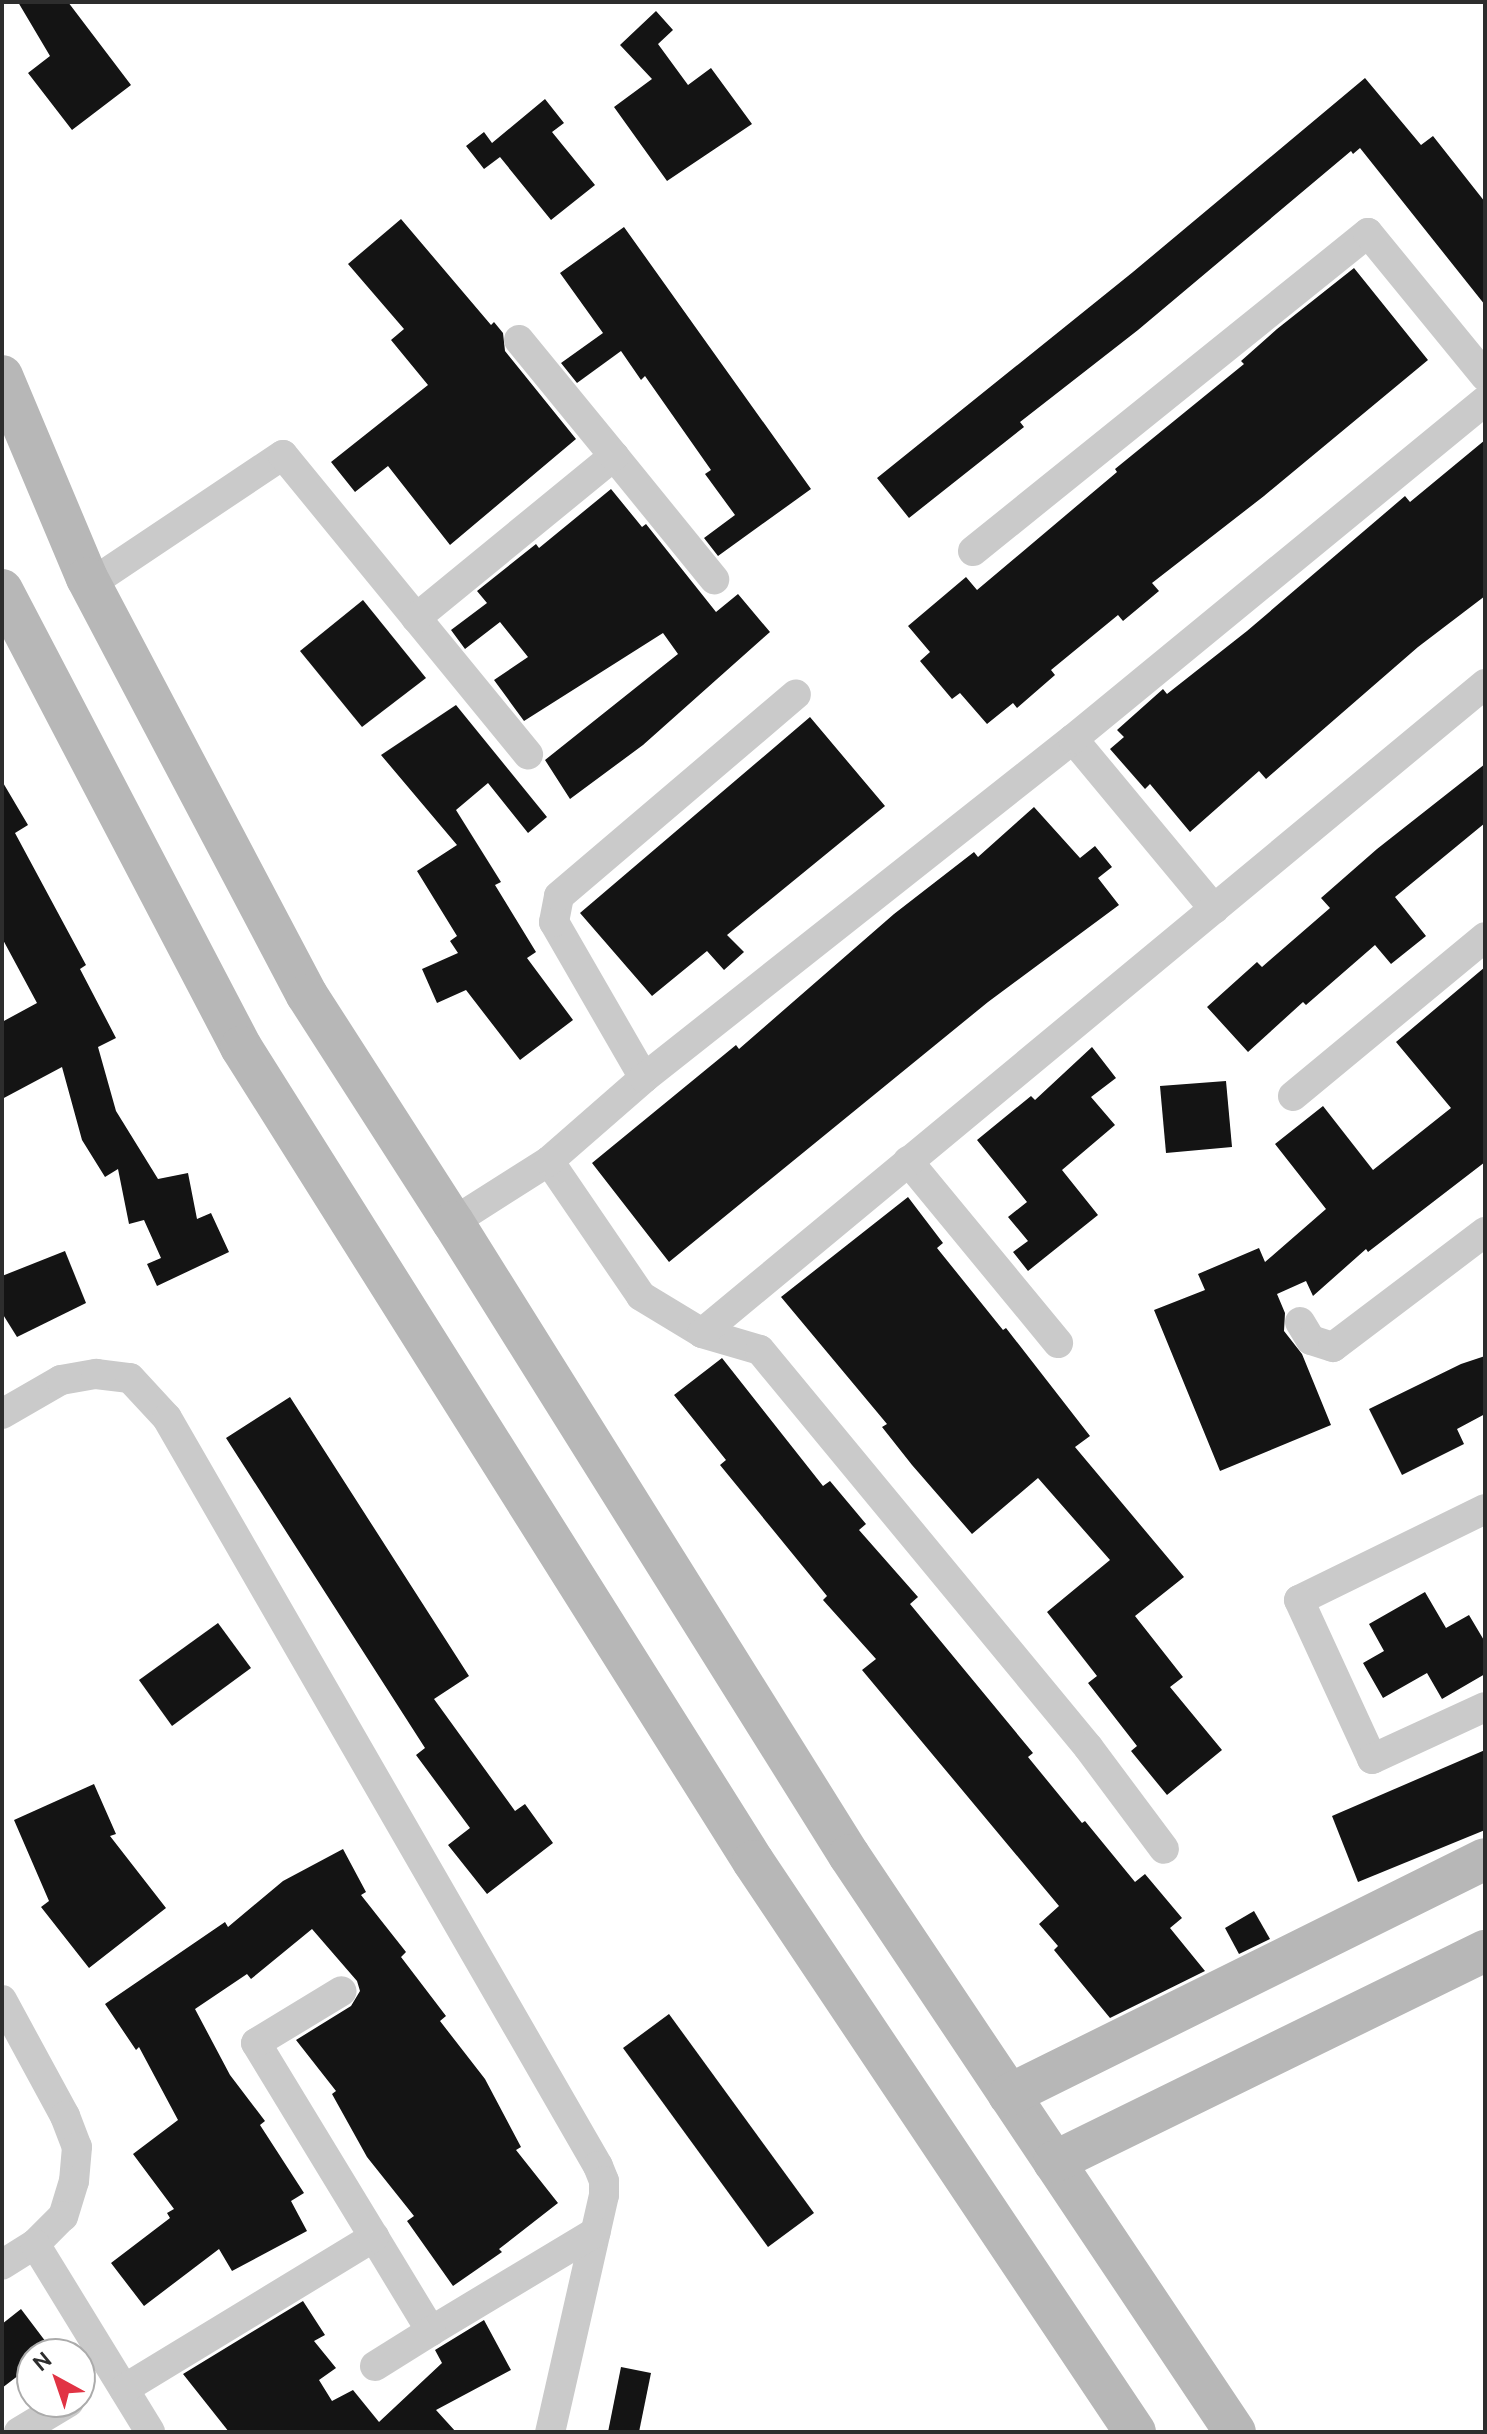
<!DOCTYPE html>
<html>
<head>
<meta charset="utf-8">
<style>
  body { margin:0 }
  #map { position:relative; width:1487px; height:2434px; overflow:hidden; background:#fff; font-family:Ubuntu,sans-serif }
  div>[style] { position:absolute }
  .building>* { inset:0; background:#141414 }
  .street>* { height:30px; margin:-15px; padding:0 15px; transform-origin:15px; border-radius:15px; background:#cacaca }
  .secondary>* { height:42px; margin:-21px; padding:0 21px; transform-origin:21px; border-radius:21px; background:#b7b7b7 }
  span { translate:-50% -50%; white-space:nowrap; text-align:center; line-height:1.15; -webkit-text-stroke:8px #fff; paint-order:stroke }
  .frame { position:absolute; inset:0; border:4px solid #2d2d2d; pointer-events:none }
  .north { position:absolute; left:16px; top:2338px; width:80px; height:80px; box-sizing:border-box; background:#fff; border:2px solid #ababab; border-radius:50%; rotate:320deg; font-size:22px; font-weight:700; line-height:32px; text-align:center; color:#2d2d2d }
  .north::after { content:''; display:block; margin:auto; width:28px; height:36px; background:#e13344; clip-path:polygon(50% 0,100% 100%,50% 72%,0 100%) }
</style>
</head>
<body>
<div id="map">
  <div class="building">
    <div style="clip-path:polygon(18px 2px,68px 2px,131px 85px,72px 130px,28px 73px,50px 56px)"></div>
    <div style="clip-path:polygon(656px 11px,673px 30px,658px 44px,688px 85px,711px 68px,752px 124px,667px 181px,614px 107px,652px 79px,620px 45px)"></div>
    <div style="clip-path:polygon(1365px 78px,1421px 145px,1433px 136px,1485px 202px,1485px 305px,1360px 148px,1353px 154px,1351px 151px,1138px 330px,1020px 422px,1024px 427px,909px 518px,877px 478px,1133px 272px)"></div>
    <div style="clip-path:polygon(545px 99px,564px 123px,552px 132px,595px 185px,551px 220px,500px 157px,484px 169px,466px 146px,484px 132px,492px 143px)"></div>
    <div style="clip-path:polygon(401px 219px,491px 325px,494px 322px,503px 333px,505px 351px,576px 439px,450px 545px,388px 466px,355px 492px,331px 462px,428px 385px,391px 340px,404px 329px,348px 264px)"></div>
    <div style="clip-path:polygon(624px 227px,811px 489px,718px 556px,704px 538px,735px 515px,705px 474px,711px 470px,645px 376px,641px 380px,621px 351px,577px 383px,561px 363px,603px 333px,560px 273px)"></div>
    <div style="clip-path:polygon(1354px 268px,1428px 360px,1264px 496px,1152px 583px,1159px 591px,1123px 621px,1118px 615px,1051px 670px,1055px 675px,1017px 708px,1013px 703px,987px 724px,960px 693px,952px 699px,920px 661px,930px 652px,908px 626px,966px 577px,977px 590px,1117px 472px,1115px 469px,1244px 364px,1241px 361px,1277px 329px)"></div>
    <div style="clip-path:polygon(1485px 440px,1485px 596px,1418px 647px,1266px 779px,1259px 771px,1190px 832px,1150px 784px,1145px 789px,1110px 749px,1124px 737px,1117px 730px,1163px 689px,1167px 694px,1247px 631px,1405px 496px,1410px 502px)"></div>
    <div style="clip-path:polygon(611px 489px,642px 527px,646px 524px,716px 612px,738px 594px,770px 632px,643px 745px,570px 799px,545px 760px,678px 654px,663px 633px,524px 721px,494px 680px,528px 657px,500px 622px,465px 649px,451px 630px,487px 603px,477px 591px,536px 544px,539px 548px)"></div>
    <div style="clip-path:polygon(363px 600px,426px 678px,362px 727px,300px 651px)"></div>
    <div style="clip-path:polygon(456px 705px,547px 817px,528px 833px,488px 783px,456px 810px,501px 882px,495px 885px,536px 952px,527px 958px,573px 1020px,520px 1060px,466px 990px,437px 1003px,422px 969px,458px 953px,450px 941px,457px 936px,417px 871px,457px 845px,381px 755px)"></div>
    <div style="clip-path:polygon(810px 717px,885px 806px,727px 935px,744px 952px,724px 970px,707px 951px,652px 996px,580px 913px)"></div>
    <div style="clip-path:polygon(1485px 764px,1485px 823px,1395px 897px,1426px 936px,1391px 964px,1375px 945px,1306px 1005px,1303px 1002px,1248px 1052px,1207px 1007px,1257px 962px,1262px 967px,1330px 908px,1321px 898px,1377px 849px)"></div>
    <div style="clip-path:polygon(2px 781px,28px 825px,15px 833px,86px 965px,80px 969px,116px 1038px,98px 1047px,116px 1111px,158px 1179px,188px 1173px,197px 1219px,211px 1213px,229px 1252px,157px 1286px,147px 1264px,161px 1258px,144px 1220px,129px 1224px,118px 1169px,105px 1177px,82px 1140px,62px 1067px,2px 1099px,2px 1022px,37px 1003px,2px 938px)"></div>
    <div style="clip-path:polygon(1034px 807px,1080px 858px,1095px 846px,1112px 867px,1098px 878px,1119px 905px,988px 1002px,669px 1262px,592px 1163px,736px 1045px,739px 1049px,894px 914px,974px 852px,978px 857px)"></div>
    <div style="clip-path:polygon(1485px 967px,1485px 1162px,1368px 1252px,1366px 1249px,1313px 1296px,1306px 1281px,1277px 1294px,1285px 1313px,1284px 1331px,1302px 1354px,1331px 1425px,1220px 1471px,1154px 1310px,1205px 1290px,1198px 1274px,1259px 1248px,1265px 1262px,1326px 1209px,1275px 1144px,1323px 1106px,1373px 1170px,1451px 1108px,1396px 1042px)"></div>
    <div style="clip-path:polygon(1092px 1047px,1116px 1078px,1091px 1097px,1115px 1125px,1062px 1170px,1098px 1215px,1028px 1271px,1013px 1252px,1028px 1241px,1008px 1217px,1027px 1202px,977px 1140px,1031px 1096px,1035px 1100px)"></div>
    <div style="clip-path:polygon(1226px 1081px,1232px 1147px,1166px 1153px,1160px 1086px)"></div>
    <div style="clip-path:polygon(908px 1197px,943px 1243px,937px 1248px,1003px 1330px,1006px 1328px,1090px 1436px,1075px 1447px,1184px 1577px,1135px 1616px,1183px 1677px,1170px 1687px,1222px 1750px,1167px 1795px,1131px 1751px,1137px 1746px,1088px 1683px,1097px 1676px,1047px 1612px,1110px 1560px,1038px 1478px,972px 1534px,912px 1465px,882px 1427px,887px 1424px,781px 1297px)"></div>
    <div style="clip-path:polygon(65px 1251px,86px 1303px,17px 1337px,2px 1313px,2px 1276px)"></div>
    <div style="clip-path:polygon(1485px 1356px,1485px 1414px,1457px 1429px,1464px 1444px,1402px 1475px,1369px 1409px,1461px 1364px)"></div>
    <div style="clip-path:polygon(722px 1358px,823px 1486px,830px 1481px,866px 1524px,859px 1530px,918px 1597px,910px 1604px,1033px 1753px,1028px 1757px,1082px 1823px,1085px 1821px,1135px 1882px,1145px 1874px,1182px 1918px,1170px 1928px,1205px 1971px,1110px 2018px,1054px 1950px,1058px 1946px,1039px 1924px,1059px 1906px,862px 1670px,876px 1659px,823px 1600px,827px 1596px,720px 1465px,726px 1460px,674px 1395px)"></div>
    <div style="clip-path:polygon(290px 1397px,469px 1676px,434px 1699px,515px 1811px,525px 1804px,553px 1843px,487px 1894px,448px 1845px,470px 1828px,416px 1755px,425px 1748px,226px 1438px)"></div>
    <div style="clip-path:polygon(1425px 1592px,1446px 1628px,1469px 1615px,1485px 1642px,1485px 1674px,1442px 1699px,1427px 1673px,1383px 1698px,1363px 1663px,1384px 1651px,1369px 1624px)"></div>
    <div style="clip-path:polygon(218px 1623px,251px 1668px,172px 1726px,139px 1680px)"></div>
    <div style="clip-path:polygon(1485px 1750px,1485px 1830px,1358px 1882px,1332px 1816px)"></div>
    <div style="clip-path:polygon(94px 1784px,116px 1834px,110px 1836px,166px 1908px,89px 1968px,41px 1907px,49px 1901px,14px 1820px)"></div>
    <div style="clip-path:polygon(343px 1849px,366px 1892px,361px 1895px,406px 1952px,401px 1957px,446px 2016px,440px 2021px,485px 2079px,521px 2147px,516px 2150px,558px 2203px,499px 2249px,502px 2252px,453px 2286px,407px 2221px,414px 2216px,367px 2157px,332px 2094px,336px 2091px,296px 2040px,351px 2006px,360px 1991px,357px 1981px,312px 1929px,251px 1979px,247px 1974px,195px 2009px,230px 2075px,265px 2121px,260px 2125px,304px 2193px,291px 2201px,307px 2231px,232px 2271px,219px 2249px,144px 2306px,111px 2263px,170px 2218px,167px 2213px,174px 2209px,133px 2154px,178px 2120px,139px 2047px,136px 2050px,105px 2004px,225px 1922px,228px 1927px,283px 1881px)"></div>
    <div style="clip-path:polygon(1254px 1911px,1270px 1939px,1239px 1954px,1225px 1928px)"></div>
    <div style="clip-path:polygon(669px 2014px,814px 2213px,768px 2247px,623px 2048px)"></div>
    <div style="clip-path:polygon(303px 2301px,325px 2335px,314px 2341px,336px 2368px,319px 2380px,332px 2401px,353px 2390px,379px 2422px,442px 2363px,435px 2350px,484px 2320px,511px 2370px,436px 2410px,456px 2432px,229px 2432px,183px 2374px)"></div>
    <div style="clip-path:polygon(21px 2309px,55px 2354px,32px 2354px,32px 2365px,2px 2388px,2px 2324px)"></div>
    <div style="clip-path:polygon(621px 2367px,651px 2373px,639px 2432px,608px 2432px)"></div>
  </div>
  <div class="street">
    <div style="left:614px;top:456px;width:159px;rotate:50.9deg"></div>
    <div style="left:973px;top:551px;width:507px;rotate:-38.84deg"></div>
    <div style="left:1368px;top:233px;width:185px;rotate:50.7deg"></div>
    <div style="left:90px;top:584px;width:232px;rotate:-33.8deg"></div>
    <div style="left:283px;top:455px;width:387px;rotate:50.7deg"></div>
    <div style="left:416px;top:618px;width:256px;rotate:-39.3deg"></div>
    <div style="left:614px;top:456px;width:150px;rotate:-129.3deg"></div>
    <div style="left:1073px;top:739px;width:221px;rotate:50.3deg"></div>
    <div style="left:644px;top:1078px;width:180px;rotate:-120deg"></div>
    <div style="left:554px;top:922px;width:26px;rotate:-79deg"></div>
    <div style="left:559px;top:896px;width:311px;rotate:-40.4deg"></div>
    <div style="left:1293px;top:1096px;width:249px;rotate:-39.6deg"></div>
    <div style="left:549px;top:1161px;width:163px;rotate:55.7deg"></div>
    <div style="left:641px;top:1296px;width:71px;rotate:31.2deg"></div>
    <div style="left:702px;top:1333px;width:60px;rotate:16.3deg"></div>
    <div style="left:760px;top:1350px;width:515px;rotate:50.44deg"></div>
    <div style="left:1088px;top:1747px;width:127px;rotate:53.3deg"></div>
    <div style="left:908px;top:1161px;width:236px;rotate:50.5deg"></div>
    <div style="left:453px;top:1222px;width:114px;rotate:-32.4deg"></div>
    <div style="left:549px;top:1161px;width:126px;rotate:-41.1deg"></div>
    <div style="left:644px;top:1078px;width:547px;rotate:-38.32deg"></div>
    <div style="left:1073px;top:739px;width:533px;rotate:-39.37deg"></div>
    <div style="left:1300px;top:1322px;width:21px;rotate:59deg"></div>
    <div style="left:1311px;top:1340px;width:23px;rotate:18deg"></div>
    <div style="left:1333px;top:1347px;width:191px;rotate:-37.1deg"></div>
    <div style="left:702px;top:1333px;width:1017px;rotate:-39.65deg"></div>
    <div style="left:2px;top:1414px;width:68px;rotate:-30deg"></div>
    <div style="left:61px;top:1380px;width:36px;rotate:-10deg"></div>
    <div style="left:96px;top:1374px;width:34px;rotate:7deg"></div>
    <div style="left:130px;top:1378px;width:54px;rotate:47.2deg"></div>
    <div style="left:167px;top:1418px;width:863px;rotate:60.05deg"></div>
    <div style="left:598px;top:2166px;width:16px;rotate:68deg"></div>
    <div style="left:604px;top:2181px;width:14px;rotate:90deg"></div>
    <div style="left:604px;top:2195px;width:243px;rotate:102.8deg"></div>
    <div style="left:1485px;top:1509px;width:207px;rotate:153.9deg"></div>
    <div style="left:1299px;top:1600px;width:175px;rotate:65.3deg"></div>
    <div style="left:1372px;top:1759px;width:124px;rotate:-24.7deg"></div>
    <div style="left:2px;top:2000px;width:132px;rotate:61.5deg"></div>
    <div style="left:65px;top:2116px;width:33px;rotate:69deg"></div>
    <div style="left:77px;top:2147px;width:34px;rotate:95deg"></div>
    <div style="left:74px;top:2181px;width:37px;rotate:107deg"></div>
    <div style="left:63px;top:2216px;width:40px;rotate:135deg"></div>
    <div style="left:35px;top:2244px;width:39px;rotate:148deg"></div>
    <div style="left:374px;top:2237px;width:110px;rotate:58.8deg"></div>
    <div style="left:431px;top:2331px;width:192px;rotate:-31deg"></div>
    <div style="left:35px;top:2244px;width:220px;rotate:58.5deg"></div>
    <div style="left:375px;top:2366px;width:66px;rotate:-32deg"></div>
    <div style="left:124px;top:2389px;width:293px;rotate:-31.3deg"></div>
    <div style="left:374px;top:2237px;width:227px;rotate:-121.3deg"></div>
    <div style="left:256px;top:2043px;width:100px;rotate:-31.2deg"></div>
    <div style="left:19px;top:2432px;width:58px;rotate:-31deg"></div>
  </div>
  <div class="secondary">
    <div style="left:2px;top:376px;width:219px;rotate:67.2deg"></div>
    <div style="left:87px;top:578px;width:471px;rotate:62.2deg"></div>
    <div style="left:307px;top:995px;width:270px;rotate:57.3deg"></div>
    <div style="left:453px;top:1222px;width:747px;rotate:57.97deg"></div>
    <div style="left:849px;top:1855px;width:694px;rotate:56.22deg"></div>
    <div style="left:2px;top:590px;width:516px;rotate:62.39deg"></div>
    <div style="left:241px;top:1047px;width:962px;rotate:57.83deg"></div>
    <div style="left:753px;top:1861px;width:687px;rotate:56.22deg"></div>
    <div style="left:1009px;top:2095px;width:531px;rotate:-26.37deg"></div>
    <div style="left:1054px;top:2162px;width:480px;rotate:-26.1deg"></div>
  </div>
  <div class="frame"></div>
  <div class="north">N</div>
</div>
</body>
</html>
